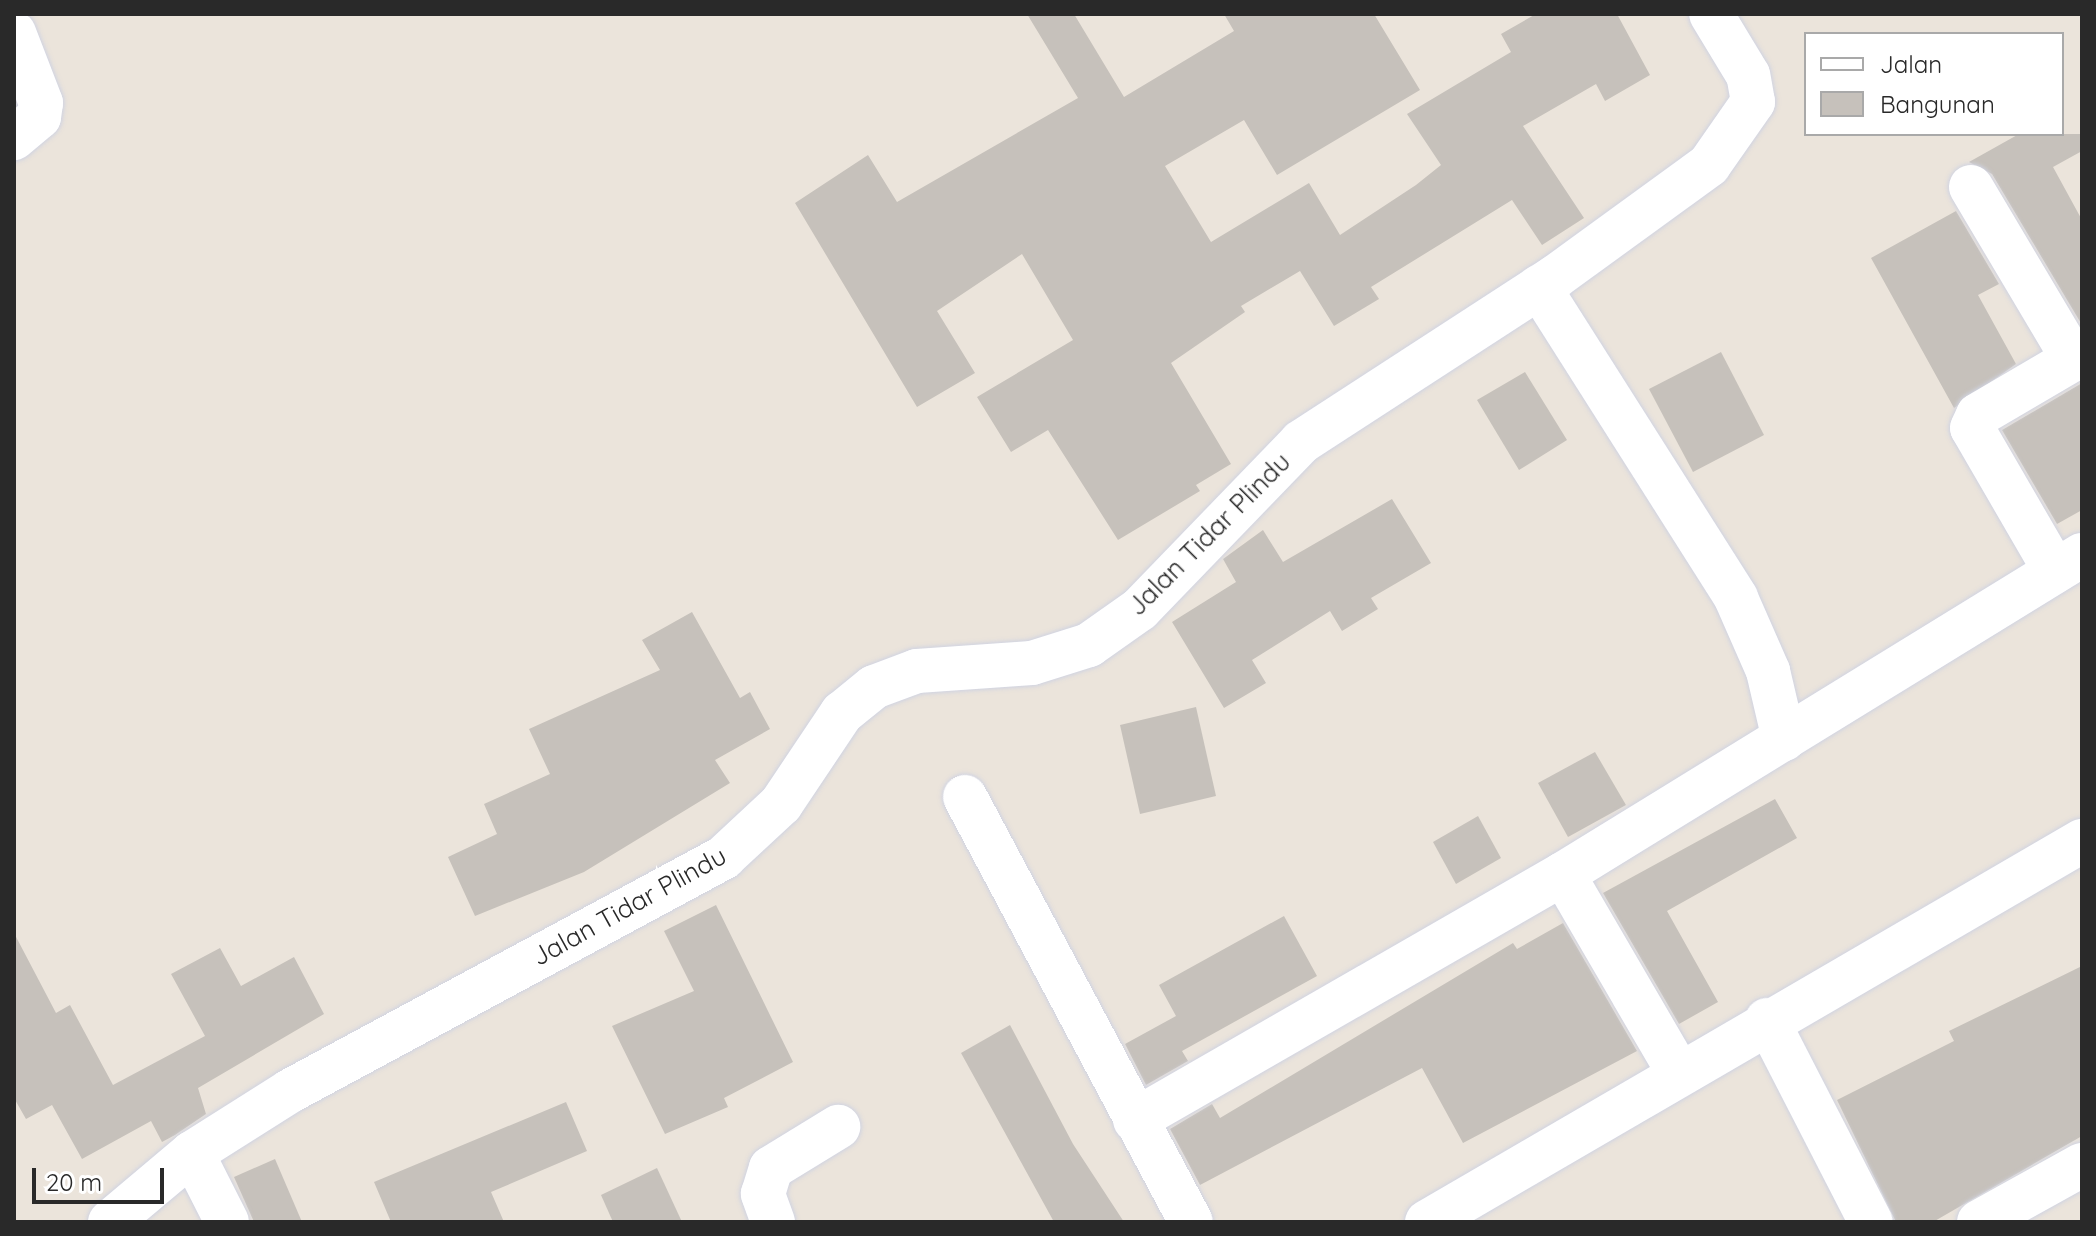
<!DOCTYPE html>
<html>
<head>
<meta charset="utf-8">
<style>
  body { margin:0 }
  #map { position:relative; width:2096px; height:1236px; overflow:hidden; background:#ebe4db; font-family:Quicksand,sans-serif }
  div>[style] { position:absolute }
  .building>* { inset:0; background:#c6c1bb }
  .roads { filter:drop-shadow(0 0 2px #d0d3e1) drop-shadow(0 0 2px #d0d3e1) }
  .street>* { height:44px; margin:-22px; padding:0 22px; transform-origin:22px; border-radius:22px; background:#fff }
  span { translate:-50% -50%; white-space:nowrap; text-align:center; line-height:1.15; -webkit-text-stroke:8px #fff; paint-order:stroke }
  .street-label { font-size:26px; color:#292929 }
  .frame { position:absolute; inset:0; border:16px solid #292929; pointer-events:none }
  .legend { position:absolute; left:1804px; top:32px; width:260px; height:104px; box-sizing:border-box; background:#fff; border:2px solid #a9a9a9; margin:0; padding:10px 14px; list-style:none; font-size:24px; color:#292929 }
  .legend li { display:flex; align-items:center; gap:16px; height:40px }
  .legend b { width:40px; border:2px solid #a9a9a9 }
  .scale { position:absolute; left:32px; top:1168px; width:132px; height:36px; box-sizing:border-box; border:4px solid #292929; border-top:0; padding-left:10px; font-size:24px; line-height:28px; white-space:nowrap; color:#292929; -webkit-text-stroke:6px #fff; paint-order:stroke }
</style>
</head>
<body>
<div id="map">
  <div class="building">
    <div style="clip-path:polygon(1027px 14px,1074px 14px,1124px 97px,1234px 31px,1224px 14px,1374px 14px,1420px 90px,1277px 175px,1244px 120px,1165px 166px,1211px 242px,1309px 183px,1340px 235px,1416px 185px,1441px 165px,1407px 114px,1511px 52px,1501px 34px,1536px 14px,1617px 14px,1650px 75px,1605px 101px,1596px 84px,1523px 126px,1584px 218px,1542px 245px,1512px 200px,1371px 287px,1379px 299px,1334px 326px,1300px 271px,1241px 306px,1245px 312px,1171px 363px,1231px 464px,1196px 485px,1200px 491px,1118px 540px,1048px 430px,1011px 452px,977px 397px,1073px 340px,1022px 254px,937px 311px,975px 373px,917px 407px,795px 203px,868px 155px,897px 202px,1078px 98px)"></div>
    <div style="clip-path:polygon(2019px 134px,2082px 134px,2082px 151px,2053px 167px,2082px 220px,2082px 325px,1992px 174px,1969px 162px)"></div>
    <div style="clip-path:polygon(1956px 211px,1999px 284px,1978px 295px,2016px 364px,1954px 408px,1871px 258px)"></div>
    <div style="clip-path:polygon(1721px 352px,1764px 435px,1693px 472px,1649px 389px)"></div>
    <div style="clip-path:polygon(1525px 372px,1567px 440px,1519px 470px,1477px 400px)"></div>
    <div style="clip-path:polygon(2082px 383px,2082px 510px,2057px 524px,2002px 430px)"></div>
    <div style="clip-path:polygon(1392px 499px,1431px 563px,1371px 598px,1378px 609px,1342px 631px,1330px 611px,1252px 660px,1266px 683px,1224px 708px,1172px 622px,1236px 582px,1223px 559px,1263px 530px,1283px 562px)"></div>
    <div style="clip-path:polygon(692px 612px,740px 698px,750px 692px,770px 729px,715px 760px,730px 783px,584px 872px,475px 916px,448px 857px,497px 834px,484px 804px,550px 774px,529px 729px,660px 670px,642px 640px)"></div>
    <div style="clip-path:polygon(1196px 707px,1216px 796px,1140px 814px,1120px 725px)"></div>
    <div style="clip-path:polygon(1595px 752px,1626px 805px,1568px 837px,1538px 783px)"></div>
    <div style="clip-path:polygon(1775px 799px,1797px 838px,1667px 911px,1718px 1002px,1679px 1024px,1603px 893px)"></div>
    <div style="clip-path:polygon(1478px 816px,1501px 858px,1456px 884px,1433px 842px)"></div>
    <div style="clip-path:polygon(716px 905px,793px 1062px,724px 1098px,728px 1107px,665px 1134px,612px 1026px,694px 991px,664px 931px)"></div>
    <div style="clip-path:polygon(1284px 916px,1317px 976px,1182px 1051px,1188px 1061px,1146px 1085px,1125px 1044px,1176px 1016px,1159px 985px)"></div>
    <div style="clip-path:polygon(1563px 923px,1637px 1051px,1463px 1143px,1422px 1068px,1200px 1185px,1170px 1129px,1212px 1104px,1220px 1118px,1513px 943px,1517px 949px)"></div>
    <div style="clip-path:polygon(14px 933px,56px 1013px,70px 1005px,113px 1085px,205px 1036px,171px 974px,220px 948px,241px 986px,294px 957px,324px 1014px,198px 1088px,206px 1114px,175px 1135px,162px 1142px,151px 1121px,82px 1159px,52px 1105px,26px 1119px,14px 1098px)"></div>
    <div style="clip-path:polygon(2082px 966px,2082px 1136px,1933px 1222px,1896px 1222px,1837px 1100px,1954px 1041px,1949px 1031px)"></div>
    <div style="clip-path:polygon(1010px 1025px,1073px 1144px,1124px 1222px,1054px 1222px,961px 1053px)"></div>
    <div style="clip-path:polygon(566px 1102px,587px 1151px,491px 1192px,504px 1222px,391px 1222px,374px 1182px)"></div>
    <div style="clip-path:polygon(275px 1159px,302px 1222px,254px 1222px,234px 1177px)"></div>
    <div style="clip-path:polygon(657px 1168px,682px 1222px,613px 1222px,601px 1195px)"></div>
  </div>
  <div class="roads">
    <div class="street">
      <div style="left:14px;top:33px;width:75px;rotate:68.9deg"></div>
      <div style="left:41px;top:103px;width:14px;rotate:98deg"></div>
      <div style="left:39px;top:117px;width:33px;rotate:140deg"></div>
      <div style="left:1971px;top:187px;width:200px;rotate:59.3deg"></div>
      <div style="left:1539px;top:287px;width:368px;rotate:57.6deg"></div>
      <div style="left:1736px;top:598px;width:80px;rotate:66.3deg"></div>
      <div style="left:1768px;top:671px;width:70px;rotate:76.8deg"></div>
      <div style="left:2055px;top:571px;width:165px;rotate:-120.1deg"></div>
      <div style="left:1972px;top:428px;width:14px;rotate:-65deg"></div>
      <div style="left:1978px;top:415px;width:121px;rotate:-30.4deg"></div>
      <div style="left:965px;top:797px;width:481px;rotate:62deg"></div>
      <div style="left:1563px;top:874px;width:230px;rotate:59.8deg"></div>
      <div style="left:1767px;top:1020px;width:227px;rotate:62.8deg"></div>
      <div style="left:1135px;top:1120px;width:494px;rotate:-29.9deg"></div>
      <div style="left:1563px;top:874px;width:609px;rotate:-31.58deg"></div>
      <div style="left:192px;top:1153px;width:77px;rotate:63.1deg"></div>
      <div style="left:110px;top:1222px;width:107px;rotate:-40.1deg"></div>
      <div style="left:192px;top:1153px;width:116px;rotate:-32.3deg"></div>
      <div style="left:290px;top:1091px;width:493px;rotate:-28.3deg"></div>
      <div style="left:724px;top:857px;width:78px;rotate:-42.9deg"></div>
      <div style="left:781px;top:804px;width:110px;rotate:-56.2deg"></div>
      <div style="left:842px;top:713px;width:41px;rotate:-39.1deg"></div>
      <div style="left:874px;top:687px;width:46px;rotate:-20.4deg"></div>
      <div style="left:917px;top:671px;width:115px;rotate:-4deg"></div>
      <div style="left:1032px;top:663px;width:60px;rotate:-17.5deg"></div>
      <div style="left:1089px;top:645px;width:62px;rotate:-35.2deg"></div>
      <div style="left:1140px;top:609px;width:232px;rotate:-46deg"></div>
      <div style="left:1301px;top:442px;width:303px;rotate:-33deg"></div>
      <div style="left:1555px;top:277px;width:190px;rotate:-36deg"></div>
      <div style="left:1709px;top:165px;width:77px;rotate:-55.1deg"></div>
      <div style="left:1753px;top:102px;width:27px;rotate:-100deg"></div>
      <div style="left:1748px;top:75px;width:71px;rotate:-121.2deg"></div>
      <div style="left:773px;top:1222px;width:30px;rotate:-110deg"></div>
      <div style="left:763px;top:1194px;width:27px;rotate:-73deg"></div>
      <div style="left:771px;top:1168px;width:79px;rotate:-31.5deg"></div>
      <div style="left:1427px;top:1222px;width:758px;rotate:-30.19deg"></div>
      <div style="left:1979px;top:1222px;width:118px;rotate:-29deg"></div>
    </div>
  </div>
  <div class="street-label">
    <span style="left:1209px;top:534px;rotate:-45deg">Jalan Tidar Plindu</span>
    <span style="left:629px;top:906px;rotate:-29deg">Jalan Tidar Plindu</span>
  </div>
  <div class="frame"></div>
  <ul class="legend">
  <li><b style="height:10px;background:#fff"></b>Jalan</li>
  <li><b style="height:22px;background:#c6c1bb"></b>Bangunan</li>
  </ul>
  <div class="scale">20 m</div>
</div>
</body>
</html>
